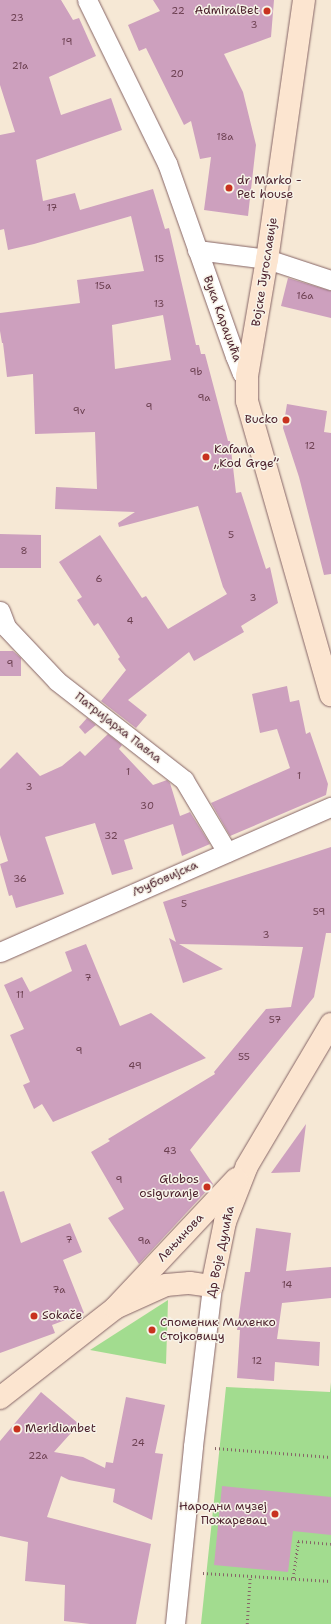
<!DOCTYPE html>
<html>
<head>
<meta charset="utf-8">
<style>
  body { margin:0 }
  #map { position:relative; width:331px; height:1624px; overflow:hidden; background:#f6e8d5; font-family:"Shantell Sans",sans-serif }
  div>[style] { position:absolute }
  .green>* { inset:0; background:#a2dc8f }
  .building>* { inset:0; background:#cda0be }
  .path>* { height:2.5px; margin-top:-1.25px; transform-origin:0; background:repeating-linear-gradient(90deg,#866566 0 1px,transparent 0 4px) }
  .roads { filter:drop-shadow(0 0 1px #866566) drop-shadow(0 0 1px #866566) }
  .street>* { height:19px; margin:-9.5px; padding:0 9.5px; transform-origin:9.5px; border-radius:9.5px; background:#fff }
  .secondary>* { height:22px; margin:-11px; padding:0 11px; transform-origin:11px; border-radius:11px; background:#fce5d0 }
  .dots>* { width:11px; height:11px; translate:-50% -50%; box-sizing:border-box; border:2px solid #f7f3e8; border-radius:50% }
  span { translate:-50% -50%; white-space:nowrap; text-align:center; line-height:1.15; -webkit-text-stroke:3px #f7f3e8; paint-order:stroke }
  .number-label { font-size:10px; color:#6b3f50 }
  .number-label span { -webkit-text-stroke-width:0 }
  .poi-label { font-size:12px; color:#4a1f2b }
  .right { translate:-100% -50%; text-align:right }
  .left { translate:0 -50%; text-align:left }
  .street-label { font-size:12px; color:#4a1f2b }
</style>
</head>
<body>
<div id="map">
  <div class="green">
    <div style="clip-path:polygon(168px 1300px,166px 1364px,90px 1350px)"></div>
    <div style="clip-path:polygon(331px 1382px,331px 1624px,201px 1624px,226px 1387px,330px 1392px)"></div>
  </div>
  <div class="building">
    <div style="clip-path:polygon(evenodd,0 0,61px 0,73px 20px,79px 18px,96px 56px,49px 77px,61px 115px,111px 98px,122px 130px,36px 160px,43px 201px,75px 193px,80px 210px,153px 189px,165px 229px,169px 228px,196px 345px,199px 345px,201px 354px,205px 354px,228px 441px,230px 441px,236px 493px,241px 492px,266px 569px,270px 567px,278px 603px,241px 626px,244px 632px,194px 661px,189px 652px,128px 700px,147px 715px,136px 728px,101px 701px,126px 670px,118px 659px,120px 657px,98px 623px,94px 626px,77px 600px,82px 597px,59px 562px,100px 535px,142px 598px,146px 596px,168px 629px,227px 594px,223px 587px,198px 506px,119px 527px,118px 523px,135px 512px,55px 509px,56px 487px,97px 489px,95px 432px,35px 434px,33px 374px,7px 377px,3px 343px,2px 343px,0 331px,0 313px,80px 303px,77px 280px,144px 271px,131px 216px,34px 244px,8px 250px,4px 229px,0 230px,0 135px,15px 132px,0 85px,0 0,163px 315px,171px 360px,115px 369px,112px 325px,163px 315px)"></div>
    <div style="clip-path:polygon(153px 0,274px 0,271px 37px,224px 54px,243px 92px,256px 145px,248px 216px,204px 210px,211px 157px,200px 159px,191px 121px,184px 125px,146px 48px,139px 51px,128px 25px,160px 11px)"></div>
    <div style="clip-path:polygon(288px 278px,331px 291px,331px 318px,281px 306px)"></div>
    <div style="clip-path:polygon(287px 404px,327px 411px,324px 432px,331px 433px,331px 574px,324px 575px,299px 477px,283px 428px)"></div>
    <div style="clip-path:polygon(0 534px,41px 535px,41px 568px,0 568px)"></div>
    <div style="clip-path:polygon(0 651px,13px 651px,21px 658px,21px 676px,0 676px)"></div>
    <div style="clip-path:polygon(287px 686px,290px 702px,299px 700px,306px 734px,310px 732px,328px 784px,326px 795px,230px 836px,211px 803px,290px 768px,277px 729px,260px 733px,252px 694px)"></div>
    <div style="clip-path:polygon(87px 718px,96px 725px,85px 734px,79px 727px)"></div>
    <div style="clip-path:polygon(108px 734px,122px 745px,119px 749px,153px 785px,167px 780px,170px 783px,180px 816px,190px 812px,210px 844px,182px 856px,173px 824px,124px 840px,133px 869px,112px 875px,95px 823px,45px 837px,64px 894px,16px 908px,12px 895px,9px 896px,0 864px,8px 861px,0 835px,0 769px,17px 752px,40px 776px,62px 766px,80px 751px,85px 756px)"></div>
    <div style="clip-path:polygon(331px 847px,331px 933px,326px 933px,314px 997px,190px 1150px,213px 1184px,139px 1264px,108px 1218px,124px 1209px,91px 1152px,110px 1141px,108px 1139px,215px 1074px,214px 1072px,266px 1009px,291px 1007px,303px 947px,179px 944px,223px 969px,183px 983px,169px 938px,176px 942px,163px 902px)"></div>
    <div style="clip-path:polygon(86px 944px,120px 1026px,151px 1013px,206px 1058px,53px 1122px,42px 1104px,34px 1109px,23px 1085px,30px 1082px,10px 1035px,24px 1029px,4px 985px,22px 977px,30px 992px,72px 971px,65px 952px)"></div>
    <div style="clip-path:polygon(306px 1124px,300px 1172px,271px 1173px)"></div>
    <div style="clip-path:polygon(4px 1191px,21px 1243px,70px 1223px,82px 1252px,63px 1260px,84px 1313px,52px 1325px,55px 1333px,0 1353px,0 1192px)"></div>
    <div style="clip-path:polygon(256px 1228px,291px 1233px,286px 1271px,331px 1267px,331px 1298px,282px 1303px,277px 1339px,320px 1342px,319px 1366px,275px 1362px,274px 1381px,237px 1378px,240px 1330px,237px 1330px,245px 1272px,250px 1272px)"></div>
    <div style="clip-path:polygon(41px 1392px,79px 1424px,54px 1452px,83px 1457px,105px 1468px,106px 1462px,113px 1463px,126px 1397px,165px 1405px,155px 1453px,163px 1454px,152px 1520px,113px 1502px,115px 1489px,69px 1480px,61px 1476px,47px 1517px,151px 1544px,136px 1624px,90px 1624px,64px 1621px,65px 1585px,25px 1581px,28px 1542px,0 1536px,0 1441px)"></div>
    <div style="clip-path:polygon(222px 1486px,331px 1497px,331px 1535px,293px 1531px,288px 1572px,214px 1565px)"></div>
  </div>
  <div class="path">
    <div style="left:215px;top:1448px;width:116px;rotate:4.4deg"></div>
    <div style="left:203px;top:1573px;width:128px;rotate:3.6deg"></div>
    <div style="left:293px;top:1578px;width:37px;rotate:-82deg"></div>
    <div style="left:298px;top:1541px;width:33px;rotate:5deg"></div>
    <div style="left:247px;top:1624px;width:48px;rotate:-86.4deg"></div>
  </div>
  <div class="roads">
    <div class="street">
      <div style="left:87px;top:0;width:182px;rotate:63.9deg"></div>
      <div style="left:167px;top:163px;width:205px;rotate:70.6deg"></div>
      <div style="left:235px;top:356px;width:18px;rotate:68deg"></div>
      <div style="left:242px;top:373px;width:6px;rotate:31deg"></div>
      <div style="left:197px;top:250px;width:71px;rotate:7.3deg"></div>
      <div style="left:267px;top:259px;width:67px;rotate:18.2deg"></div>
      <div style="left:0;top:611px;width:17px;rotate:69deg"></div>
      <div style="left:6px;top:627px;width:74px;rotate:46.6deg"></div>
      <div style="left:57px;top:681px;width:161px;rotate:37.9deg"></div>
      <div style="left:184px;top:780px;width:84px;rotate:59.2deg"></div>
      <div style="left:0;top:952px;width:361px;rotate:-23.7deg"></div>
      <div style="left:175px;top:1624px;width:179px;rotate:-84.2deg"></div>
      <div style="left:193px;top:1446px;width:161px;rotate:-83.2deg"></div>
    </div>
    <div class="secondary">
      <div style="left:304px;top:0;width:262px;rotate:98.1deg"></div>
      <div style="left:267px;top:259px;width:119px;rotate:99.7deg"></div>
      <div style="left:247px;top:376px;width:25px;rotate:90deg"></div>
      <div style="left:247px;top:401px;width:306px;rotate:74.1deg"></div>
      <div style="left:115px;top:1308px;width:56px;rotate:-24.3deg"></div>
      <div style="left:166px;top:1285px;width:24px;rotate:-5deg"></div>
      <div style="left:190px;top:1283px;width:22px;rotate:8deg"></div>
      <div style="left:212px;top:1286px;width:65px;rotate:-78.5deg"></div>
      <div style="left:225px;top:1222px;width:60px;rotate:-68.6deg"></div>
      <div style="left:247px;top:1166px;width:165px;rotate:-59.4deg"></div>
      <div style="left:0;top:1398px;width:146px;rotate:-38deg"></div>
      <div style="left:115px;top:1308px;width:177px;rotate:-46.8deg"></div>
    </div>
  </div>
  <div class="dots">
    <div style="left:267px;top:11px;background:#c8321e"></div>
    <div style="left:229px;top:188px;background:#c8321e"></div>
    <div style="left:286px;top:420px;background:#c8321e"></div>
    <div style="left:206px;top:457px;background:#c8321e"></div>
    <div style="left:207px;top:1187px;background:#c8321e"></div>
    <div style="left:34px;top:1316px;background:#c8321e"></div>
    <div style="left:152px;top:1330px;background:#c8321e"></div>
    <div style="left:17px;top:1429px;background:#c8321e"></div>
    <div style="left:275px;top:1514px;background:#c8321e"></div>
  </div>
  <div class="number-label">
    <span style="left:178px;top:11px">22</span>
    <span style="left:17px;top:18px">23</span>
    <span style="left:254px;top:25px">3</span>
    <span style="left:67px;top:42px">19</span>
    <span style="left:20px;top:66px">21a</span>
    <span style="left:177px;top:74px">20</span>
    <span style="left:225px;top:137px">18a</span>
    <span style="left:52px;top:208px">17</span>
    <span style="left:159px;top:259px">15</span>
    <span style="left:103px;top:286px">15a</span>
    <span style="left:305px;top:296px">16a</span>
    <span style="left:159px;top:304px">13</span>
    <span style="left:196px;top:372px">9b</span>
    <span style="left:204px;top:398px">9a</span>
    <span style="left:149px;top:407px">9</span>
    <span style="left:79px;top:411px">9v</span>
    <span style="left:310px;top:446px">12</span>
    <span style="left:231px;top:535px">5</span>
    <span style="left:24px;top:551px">8</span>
    <span style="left:99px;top:579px">6</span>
    <span style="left:253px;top:598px">3</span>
    <span style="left:130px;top:621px">4</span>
    <span style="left:10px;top:664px">9</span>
    <span style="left:128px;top:772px">1</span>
    <span style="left:299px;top:776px">1</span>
    <span style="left:29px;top:787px">3</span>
    <span style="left:147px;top:806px">30</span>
    <span style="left:111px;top:836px">32</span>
    <span style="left:20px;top:879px">36</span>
    <span style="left:184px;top:904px">5</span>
    <span style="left:319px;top:912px">59</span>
    <span style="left:266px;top:935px">3</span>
    <span style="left:88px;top:978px">7</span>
    <span style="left:20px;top:995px">11</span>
    <span style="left:275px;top:1020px">57</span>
    <span style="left:79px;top:1051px">9</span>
    <span style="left:244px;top:1057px">55</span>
    <span style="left:135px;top:1066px">49</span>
    <span style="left:170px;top:1151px">43</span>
    <span style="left:119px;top:1180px">9</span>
    <span style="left:69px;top:1240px">7</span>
    <span style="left:144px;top:1241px">9a</span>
    <span style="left:287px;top:1285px">14</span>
    <span style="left:59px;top:1290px">7a</span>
    <span style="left:257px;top:1361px">12</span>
    <span style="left:138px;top:1443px">24</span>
    <span style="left:38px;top:1456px">22a</span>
  </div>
  <div class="poi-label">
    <span class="right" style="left:259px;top:11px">AdmiralBet</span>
    <span class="left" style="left:237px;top:188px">dr Marko -<br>Pet house</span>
    <span class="right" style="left:278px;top:420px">Bucko</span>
    <span class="left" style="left:214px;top:457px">Kafana<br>„Kod Grge”</span>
    <span class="right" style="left:199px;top:1187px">Globos<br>osiguranje</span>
    <span class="left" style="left:42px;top:1316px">Sokače</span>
    <span class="left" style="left:160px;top:1330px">Споменик Миленко<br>Стојковицу</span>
    <span class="left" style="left:25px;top:1429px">Meridianbet</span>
    <span class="right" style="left:267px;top:1514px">Народни музеј<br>Пожаревац</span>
  </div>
  <div class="street-label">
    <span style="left:265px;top:272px;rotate:-81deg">Војске Југославије</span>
    <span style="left:222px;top:319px;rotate:70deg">Вука Караџића</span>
    <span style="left:118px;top:728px;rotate:38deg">Патријарха Павла</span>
    <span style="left:165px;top:879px;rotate:-24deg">Љубовијска</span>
    <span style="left:181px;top:1238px;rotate:-47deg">Лењинова</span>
    <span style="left:221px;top:1252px;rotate:-78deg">Др Воје Дулића</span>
  </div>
</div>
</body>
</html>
